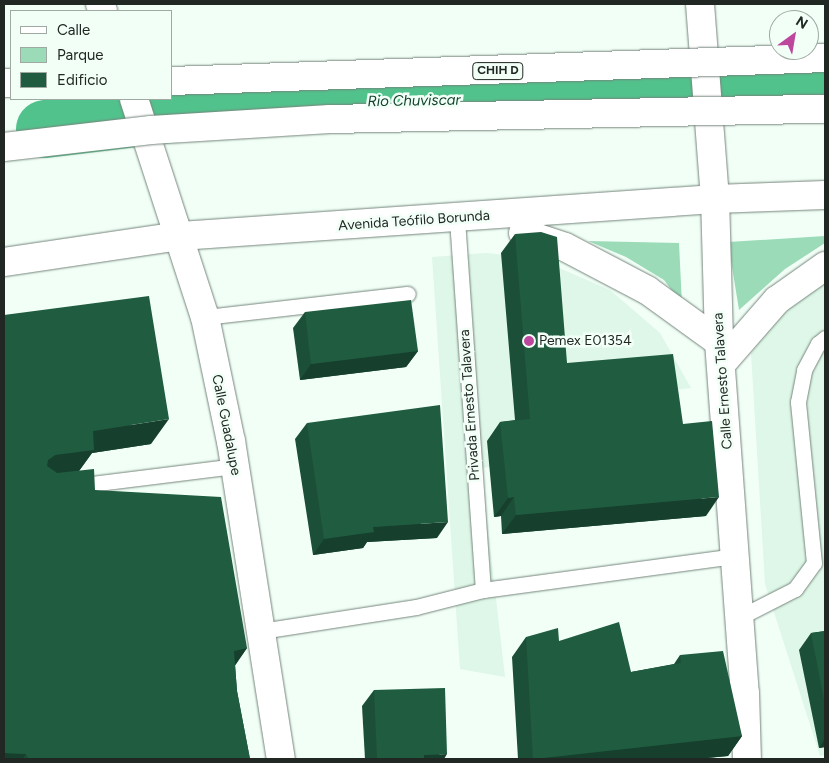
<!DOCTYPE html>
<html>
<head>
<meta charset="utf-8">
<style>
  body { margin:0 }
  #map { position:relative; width:829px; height:763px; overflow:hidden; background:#f1fff7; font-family:Figtree,sans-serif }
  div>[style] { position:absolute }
  .built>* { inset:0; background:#def7e8 }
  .green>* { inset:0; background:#9cdbb8 }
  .river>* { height:58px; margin:-29px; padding:0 29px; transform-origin:29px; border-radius:29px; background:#52c28c }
  .roads { filter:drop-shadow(0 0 1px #76857c) drop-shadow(0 0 1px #76857c) }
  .lane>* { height:15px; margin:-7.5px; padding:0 7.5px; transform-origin:7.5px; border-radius:7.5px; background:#fff }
  .secondary>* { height:28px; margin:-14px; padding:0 14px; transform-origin:14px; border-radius:14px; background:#fff }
  .primary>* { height:28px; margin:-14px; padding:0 14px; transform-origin:14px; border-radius:14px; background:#fff }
  .bridges { filter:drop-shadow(0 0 1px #76857c) drop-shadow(0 0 1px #76857c) }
  .primary-bridge>* { height:28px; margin:-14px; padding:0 14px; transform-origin:14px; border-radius:14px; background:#fff }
  .wall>* { inset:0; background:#1c4f37 }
  .shaded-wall>* { inset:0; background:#16402d }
  .building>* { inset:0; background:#205c40 }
  .dots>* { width:14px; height:14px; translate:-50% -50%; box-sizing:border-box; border:2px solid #f1fff7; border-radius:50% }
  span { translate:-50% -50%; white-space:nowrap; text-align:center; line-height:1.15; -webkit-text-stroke:5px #f1fff7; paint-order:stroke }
  .shield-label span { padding:1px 4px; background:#f1fff7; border:1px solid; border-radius:4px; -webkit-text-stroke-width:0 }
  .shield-label { font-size:12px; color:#212723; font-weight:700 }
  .street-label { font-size:14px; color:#212723 }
  .poi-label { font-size:14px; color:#212723 }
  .left { translate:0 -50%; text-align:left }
  .water-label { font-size:15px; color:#13422d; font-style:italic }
  .frame { position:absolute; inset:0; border:5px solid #212723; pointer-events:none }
  .legend { position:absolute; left:10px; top:10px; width:162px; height:90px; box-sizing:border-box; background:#f1fff7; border:1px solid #9ea9a2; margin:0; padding:6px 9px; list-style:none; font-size:15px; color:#212723 }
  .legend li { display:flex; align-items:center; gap:10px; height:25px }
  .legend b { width:25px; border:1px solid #9ea9a2 }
  .north { position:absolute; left:769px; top:10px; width:50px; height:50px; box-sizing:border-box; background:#f1fff7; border:1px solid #9ea9a2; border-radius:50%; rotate:32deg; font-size:14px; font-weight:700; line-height:20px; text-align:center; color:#212723 }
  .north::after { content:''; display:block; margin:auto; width:18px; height:22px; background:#be479e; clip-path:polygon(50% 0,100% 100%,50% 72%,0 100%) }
</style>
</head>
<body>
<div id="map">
  <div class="built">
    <div style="clip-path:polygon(486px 253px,536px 258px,610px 290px,660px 333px,691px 388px,576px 402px,577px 458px,481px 468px,505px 677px,460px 669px,432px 257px)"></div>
    <div style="clip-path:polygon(825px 278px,825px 755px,820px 756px,765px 584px,751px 353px,795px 297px)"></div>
  </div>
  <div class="green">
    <div style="clip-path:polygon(825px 236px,825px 243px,785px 269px,739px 310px,728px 242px)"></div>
    <div style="clip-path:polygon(588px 241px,679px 243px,682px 304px,664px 280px,626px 257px)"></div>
  </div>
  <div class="river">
    <div style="left:45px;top:129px;width:209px;rotate:-6.9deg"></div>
    <div style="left:252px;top:104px;width:573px;rotate:-1.1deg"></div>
  </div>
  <div class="roads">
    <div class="lane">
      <div style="left:457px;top:219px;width:372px;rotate:86deg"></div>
      <div style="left:205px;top:317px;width:204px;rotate:-6.5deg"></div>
      <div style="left:75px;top:486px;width:161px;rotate:-7.1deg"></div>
      <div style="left:740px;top:617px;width:62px;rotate:-27deg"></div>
      <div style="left:795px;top:589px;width:32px;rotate:-54deg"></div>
      <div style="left:814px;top:563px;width:162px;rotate:-95.7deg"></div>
      <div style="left:798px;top:402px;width:33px;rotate:-79deg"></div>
      <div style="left:804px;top:370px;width:30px;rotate:-62deg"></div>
      <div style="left:818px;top:344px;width:9px;rotate:-41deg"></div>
      <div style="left:261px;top:631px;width:157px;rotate:-8.8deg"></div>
      <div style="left:416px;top:607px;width:69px;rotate:-14.2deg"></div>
      <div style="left:483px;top:590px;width:255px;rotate:-7.7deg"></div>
    </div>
    <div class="secondary">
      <div style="left:100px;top:4px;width:8px;rotate:67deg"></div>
      <div style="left:700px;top:4px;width:194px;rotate:85.6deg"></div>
      <div style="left:715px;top:197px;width:145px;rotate:88.4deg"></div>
      <div style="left:719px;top:342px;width:352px;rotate:85.8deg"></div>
      <div style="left:745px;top:693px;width:66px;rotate:88.3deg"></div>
      <div style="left:134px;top:99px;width:229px;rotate:72deg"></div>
      <div style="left:205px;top:317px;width:127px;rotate:78.2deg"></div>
      <div style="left:231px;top:441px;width:322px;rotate:81.1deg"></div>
      <div style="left:523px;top:233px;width:44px;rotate:18.4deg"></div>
      <div style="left:565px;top:247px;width:93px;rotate:27.7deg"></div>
      <div style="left:647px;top:290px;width:89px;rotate:35.8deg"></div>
      <div style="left:4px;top:262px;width:178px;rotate:-8.4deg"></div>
      <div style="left:180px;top:236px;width:536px;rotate:-3.96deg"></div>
      <div style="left:715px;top:199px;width:110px;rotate:-2.1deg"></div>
      <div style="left:722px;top:363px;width:84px;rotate:-48.9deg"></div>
      <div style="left:777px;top:300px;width:59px;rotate:-35.3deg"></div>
    </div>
    <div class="primary">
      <div style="left:4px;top:83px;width:7px"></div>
    </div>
  </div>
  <div class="bridges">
    <div class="primary-bridge">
      <div style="left:171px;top:81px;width:654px;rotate:-2.01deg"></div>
      <div style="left:4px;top:147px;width:148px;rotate:-6.6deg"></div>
      <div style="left:151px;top:130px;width:179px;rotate:-3.5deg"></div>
      <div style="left:330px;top:119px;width:495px;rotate:-1.2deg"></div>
    </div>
  </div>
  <div class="wall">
    <div style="clip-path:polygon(515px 234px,567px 363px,683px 424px,706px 516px,502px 534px,501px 516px,494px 517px,487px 441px,500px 422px,515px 420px,501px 253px)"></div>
    <div style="clip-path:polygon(305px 312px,418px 351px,406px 367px,300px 380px,293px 328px)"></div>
    <div style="clip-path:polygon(4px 315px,151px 444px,92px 453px,79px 471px,95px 490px,247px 648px,235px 665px,237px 691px,250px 759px,4px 759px)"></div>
    <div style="clip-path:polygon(307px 423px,437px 538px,367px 542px,363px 548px,313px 555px,295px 439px)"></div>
    <div style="clip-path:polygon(825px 631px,825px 747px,819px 748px,799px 650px,811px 633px)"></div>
    <div style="clip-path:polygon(526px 637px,559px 641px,631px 672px,674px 664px,680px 655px,742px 736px,728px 756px,696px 759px,518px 759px,512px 657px)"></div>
    <div style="clip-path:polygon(374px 690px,444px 759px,365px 759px,362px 706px)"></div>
  </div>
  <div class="shaded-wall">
    <div style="clip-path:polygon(418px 351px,406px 367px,300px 380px,311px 364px)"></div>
    <div style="clip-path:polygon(169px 419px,151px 444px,92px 453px,76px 475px,37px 480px,48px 460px,93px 431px)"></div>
    <div style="clip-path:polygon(514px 497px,501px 516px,494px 517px,508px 498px)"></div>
    <div style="clip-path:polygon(719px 497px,706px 516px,502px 534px,516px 515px)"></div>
    <div style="clip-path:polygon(448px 522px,437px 538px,367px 542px,363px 548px,313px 555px,324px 539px,373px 527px)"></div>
    <div style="clip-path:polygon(247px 648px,230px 673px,234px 651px)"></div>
    <div style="clip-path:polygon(742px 736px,728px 756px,696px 759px,536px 759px)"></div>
    <div style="clip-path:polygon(825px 738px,825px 747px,819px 748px)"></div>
    <div style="clip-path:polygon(4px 753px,26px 754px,23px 759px,4px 759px)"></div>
    <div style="clip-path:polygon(447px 754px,444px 759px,421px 759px,424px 755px)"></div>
  </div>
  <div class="building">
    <div style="clip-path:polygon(541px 232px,557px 237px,567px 363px,673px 354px,683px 424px,712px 421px,719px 497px,516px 515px,514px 497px,508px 498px,500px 422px,530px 419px,515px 234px)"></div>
    <div style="clip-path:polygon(149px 296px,169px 419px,93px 431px,94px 450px,55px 455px,48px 460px,47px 466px,57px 473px,94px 469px,95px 490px,221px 497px,247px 648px,234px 651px,237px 691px,250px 759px,29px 759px,26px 754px,4px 753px,4px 315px)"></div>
    <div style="clip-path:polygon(411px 300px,418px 351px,311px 364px,305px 312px)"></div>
    <div style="clip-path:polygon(440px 405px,448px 522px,373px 527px,374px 532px,324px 539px,307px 423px)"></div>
    <div style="clip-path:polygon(619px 622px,631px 672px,681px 663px,680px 655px,723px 651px,742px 736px,533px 759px,526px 637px,558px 628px,559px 641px)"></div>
    <div style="clip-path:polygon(825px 631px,825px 705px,811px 633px)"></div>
    <div style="clip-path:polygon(445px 688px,447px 754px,424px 755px,424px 759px,377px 759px,374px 690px)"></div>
  </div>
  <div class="dots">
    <div style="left:529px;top:341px;background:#be479e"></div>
  </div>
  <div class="shield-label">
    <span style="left:498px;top:71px">CHIH D</span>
  </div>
  <div class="street-label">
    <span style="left:414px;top:221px;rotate:-4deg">Avenida Teófilo Borunda</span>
    <span style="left:723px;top:381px;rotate:-94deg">Calle Ernesto Talavera</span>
    <span style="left:470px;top:405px;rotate:-94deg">Privada Ernesto Talavera</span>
    <span style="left:226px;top:425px;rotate:79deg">Calle Guadalupe</span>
  </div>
  <div class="poi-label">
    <span class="left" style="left:539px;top:341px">Pemex E01354</span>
  </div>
  <div class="water-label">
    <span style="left:414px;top:101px;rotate:-1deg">Rio Chuviscar</span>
  </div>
  <div class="frame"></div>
  <ul class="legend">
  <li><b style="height:6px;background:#fff"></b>Calle</li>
  <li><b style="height:14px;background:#9cdbb8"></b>Parque</li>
  <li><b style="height:14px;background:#205c40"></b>Edificio</li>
  </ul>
  <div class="north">N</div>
</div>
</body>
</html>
